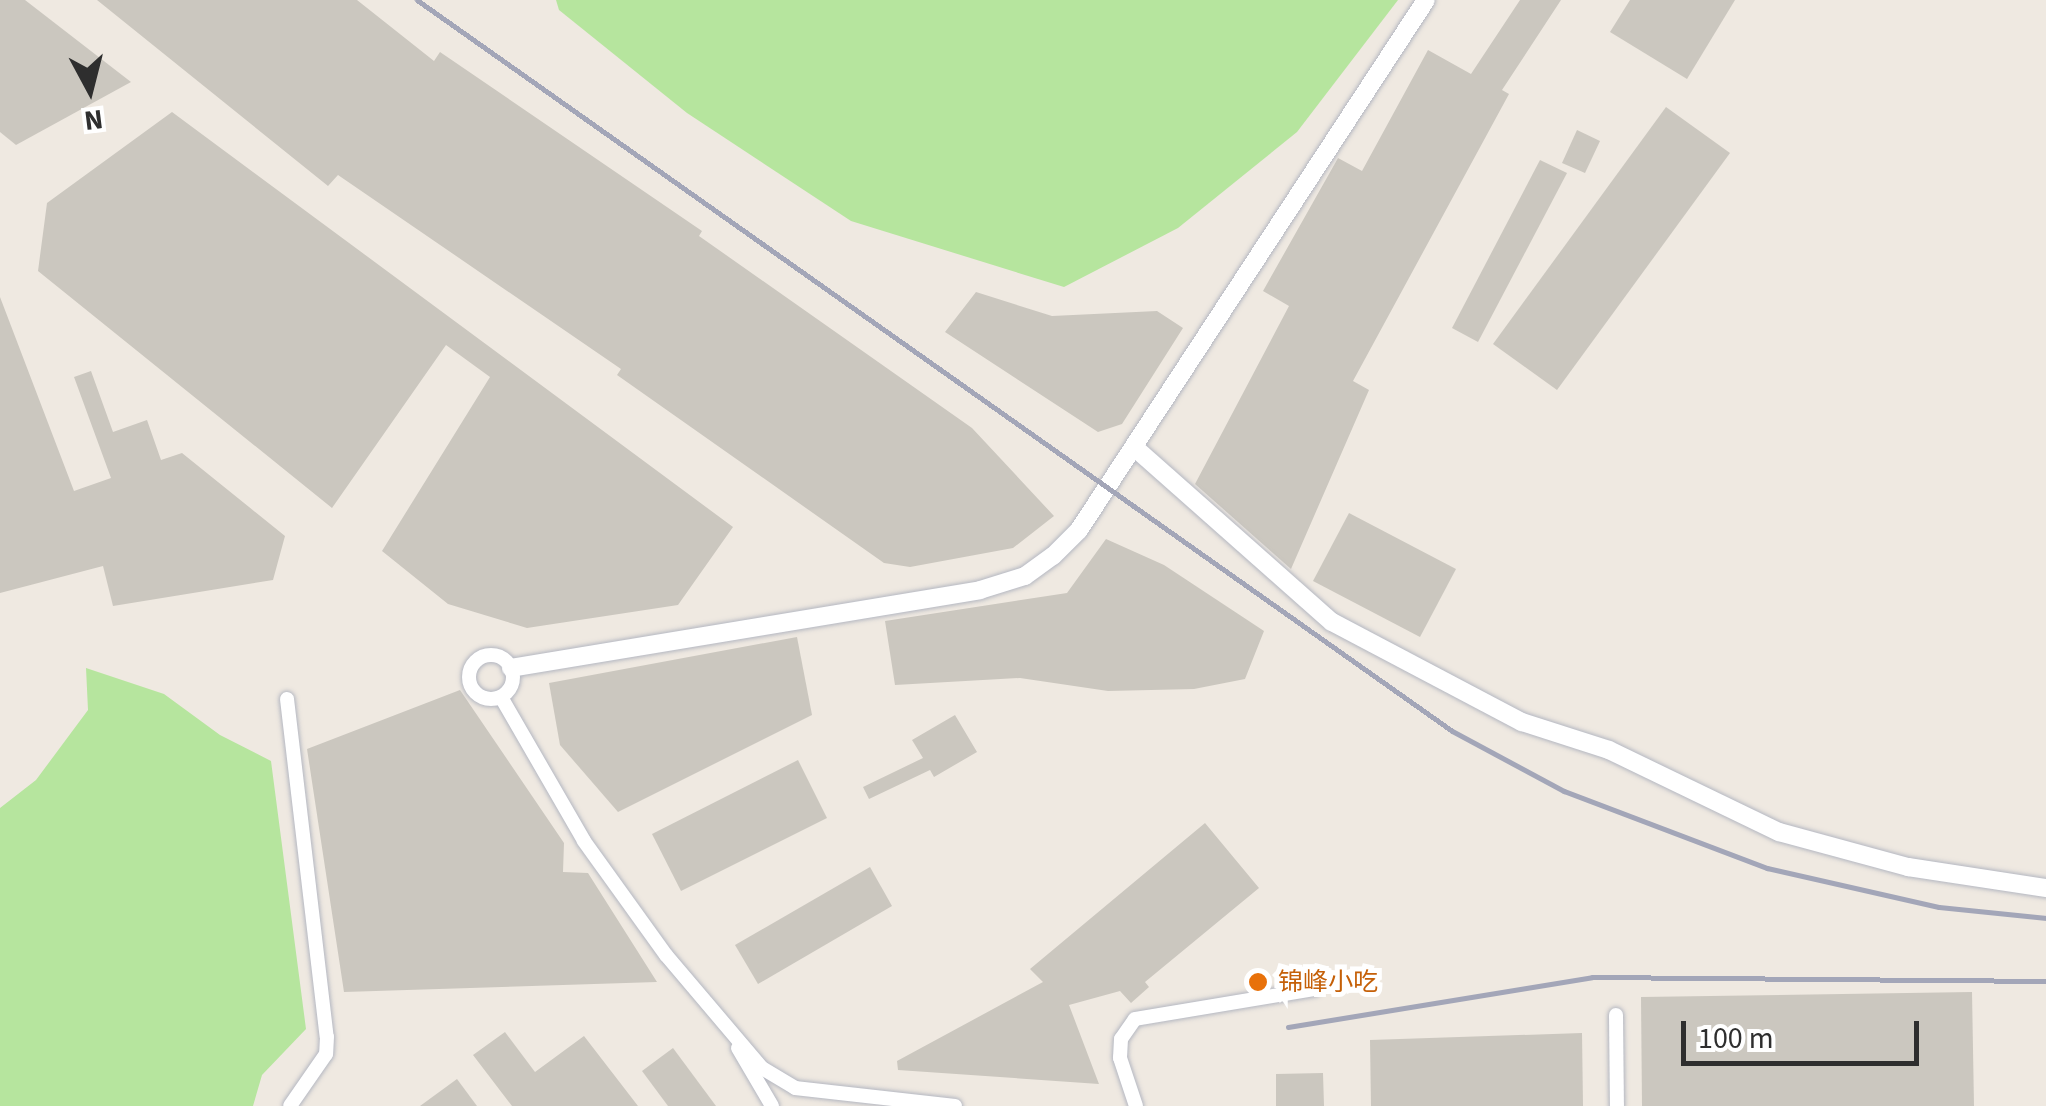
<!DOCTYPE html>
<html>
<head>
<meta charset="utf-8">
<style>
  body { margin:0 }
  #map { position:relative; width:2046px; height:1106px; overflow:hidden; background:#efe9e1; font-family:"Source Sans 3","Noto Sans SC",sans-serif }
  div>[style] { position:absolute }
  .green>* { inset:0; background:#b6e59e }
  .building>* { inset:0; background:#cbc7bf }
  .roads { filter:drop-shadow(0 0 2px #b4b7c1) drop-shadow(0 0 2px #b4b7c1) }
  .minor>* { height:14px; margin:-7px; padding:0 7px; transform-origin:7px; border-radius:7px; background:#fff }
  .minor>.ring { margin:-7px; padding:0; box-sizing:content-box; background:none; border:14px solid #fff; border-radius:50% }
  .tertiary>* { height:18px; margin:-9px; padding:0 9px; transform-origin:9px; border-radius:9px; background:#fff }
  .rail>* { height:5px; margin:-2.5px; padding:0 2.5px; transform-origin:2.5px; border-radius:2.5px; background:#a3a6b8 }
  .dots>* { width:28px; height:28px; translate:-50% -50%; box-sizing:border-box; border:5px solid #fff; border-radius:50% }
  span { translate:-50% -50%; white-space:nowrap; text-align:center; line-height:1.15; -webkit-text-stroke:10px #fff; paint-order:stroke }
  .food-label { font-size:25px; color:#c56008 }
  .left { translate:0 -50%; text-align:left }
  .north { position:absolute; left:40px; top:40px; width:100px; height:100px; -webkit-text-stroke:8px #fff; paint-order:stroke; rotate:173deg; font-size:28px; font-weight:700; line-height:40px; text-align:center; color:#2e2e2e }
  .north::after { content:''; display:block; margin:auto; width:35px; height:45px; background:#2e2e2e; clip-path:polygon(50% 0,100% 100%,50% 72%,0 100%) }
  .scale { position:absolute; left:1681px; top:1021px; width:238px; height:45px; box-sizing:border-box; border:5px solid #2e2e2e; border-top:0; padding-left:12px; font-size:30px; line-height:35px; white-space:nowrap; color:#2e2e2e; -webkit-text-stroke:8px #fff; paint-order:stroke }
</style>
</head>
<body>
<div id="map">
  <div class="green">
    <div style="clip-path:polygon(556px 0,1398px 0,1297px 132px,1178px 228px,1064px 287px,851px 221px,687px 113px,559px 10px)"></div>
    <div style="clip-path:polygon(86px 668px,164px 694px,220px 735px,271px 761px,306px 1029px,262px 1075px,253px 1106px,0 1106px,0 808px,36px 780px,88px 710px)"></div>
  </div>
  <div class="building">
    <div style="clip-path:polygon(0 0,25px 0,131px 82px,16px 145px,0 132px)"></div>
    <div style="clip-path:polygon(97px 0,357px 0,434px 61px,440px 52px,702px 231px,699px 236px,972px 428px,1054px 516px,1013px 548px,910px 567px,884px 563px,617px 375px,621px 369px,338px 175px,328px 186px)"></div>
    <div style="clip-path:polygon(1520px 0,1561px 0,1502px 90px,1509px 94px,1353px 381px,1369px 390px,1291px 569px,1195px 484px,1289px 306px,1263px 291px,1338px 158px,1362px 171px,1428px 50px,1471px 74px)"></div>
    <div style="clip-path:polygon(1630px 0,1735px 0,1687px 79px,1610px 32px)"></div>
    <div style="clip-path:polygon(1666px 107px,1730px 153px,1557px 390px,1493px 344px)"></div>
    <div style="clip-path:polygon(172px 112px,733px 527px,678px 605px,527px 628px,448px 604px,382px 551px,490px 377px,446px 345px,332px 508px,38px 271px,47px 203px)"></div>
    <div style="clip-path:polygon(1577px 130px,1600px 141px,1585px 173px,1562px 163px)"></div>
    <div style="clip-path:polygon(1540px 160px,1567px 173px,1478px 342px,1452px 328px)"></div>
    <div style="clip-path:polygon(976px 292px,1052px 316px,1157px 311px,1183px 328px,1122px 424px,1098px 432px,945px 332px)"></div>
    <div style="clip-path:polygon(0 297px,74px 491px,111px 478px,74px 377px,91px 371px,113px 432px,147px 420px,161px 460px,182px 453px,285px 536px,273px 580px,113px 606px,103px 566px,0 593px)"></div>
    <div style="clip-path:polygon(1349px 513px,1456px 569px,1420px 637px,1313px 581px)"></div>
    <div style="clip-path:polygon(1106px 539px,1164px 565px,1264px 631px,1245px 679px,1194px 689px,1108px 691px,1020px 678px,895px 685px,885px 621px,1067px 593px)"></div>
    <div style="clip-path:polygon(797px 637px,812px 715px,618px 812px,560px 745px,549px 683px)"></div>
    <div style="clip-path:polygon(460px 690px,564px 843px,563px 872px,588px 873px,657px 982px,344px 992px,307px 749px)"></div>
    <div style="clip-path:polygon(955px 715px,977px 752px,934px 777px,930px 770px,869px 799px,863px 787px,923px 758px,912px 740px)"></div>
    <div style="clip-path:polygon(798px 760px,827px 818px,681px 891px,652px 834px)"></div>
    <div style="clip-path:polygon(1205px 823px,1259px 888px,1145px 982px,1149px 987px,1131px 1003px,1120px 991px,1069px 1005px,1099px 1084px,898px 1070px,897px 1061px,1043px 982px,1030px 969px)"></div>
    <div style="clip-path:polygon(870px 867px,892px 906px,758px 984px,735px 945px)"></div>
    <div style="clip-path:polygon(1972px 992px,1974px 1106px,1642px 1106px,1641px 997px)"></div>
    <div style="clip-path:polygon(505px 1032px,535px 1072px,584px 1036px,638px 1106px,512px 1106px,473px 1055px)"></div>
    <div style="clip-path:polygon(1582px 1033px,1583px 1106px,1371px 1106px,1370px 1040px)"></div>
    <div style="clip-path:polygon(673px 1048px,716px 1106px,668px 1106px,642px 1071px)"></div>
    <div style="clip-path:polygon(1323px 1073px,1324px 1106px,1276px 1106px,1276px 1074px)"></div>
    <div style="clip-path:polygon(457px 1079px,477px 1106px,420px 1106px)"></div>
  </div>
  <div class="roads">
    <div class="minor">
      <div class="ring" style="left:469px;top:655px;width:30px;height:30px"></div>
      <div style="left:501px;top:697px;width:166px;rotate:60deg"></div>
      <div style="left:584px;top:841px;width:140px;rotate:54.3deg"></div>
      <div style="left:666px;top:955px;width:148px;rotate:49.7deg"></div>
      <div style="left:762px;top:1068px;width:39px;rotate:31deg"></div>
      <div style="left:795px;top:1088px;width:161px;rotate:6.4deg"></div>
      <div style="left:287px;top:699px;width:340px;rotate:83.3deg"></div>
      <div style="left:327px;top:1037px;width:17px;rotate:93deg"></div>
      <div style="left:326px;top:1054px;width:63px;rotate:124.7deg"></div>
      <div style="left:1616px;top:1015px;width:91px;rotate:89.4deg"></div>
      <div style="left:738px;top:1048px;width:67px;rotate:59.6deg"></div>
      <div style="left:1136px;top:1106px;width:51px;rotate:-108.4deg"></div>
      <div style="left:1120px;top:1058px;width:19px;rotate:-87deg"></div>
      <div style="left:1121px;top:1039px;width:24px;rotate:-55deg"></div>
      <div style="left:1135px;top:1019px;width:182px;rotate:-9.5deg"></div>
    </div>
    <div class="tertiary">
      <div style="left:1134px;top:447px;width:264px;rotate:41.5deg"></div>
      <div style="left:1332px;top:622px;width:215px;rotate:27.8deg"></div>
      <div style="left:1522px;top:722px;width:91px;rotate:17.8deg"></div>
      <div style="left:1609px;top:750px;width:189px;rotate:25.8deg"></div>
      <div style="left:1779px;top:832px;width:134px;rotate:15.2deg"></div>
      <div style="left:1908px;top:867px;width:140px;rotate:8.7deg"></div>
      <div style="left:511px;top:668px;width:475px;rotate:-9.4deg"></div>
      <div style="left:980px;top:590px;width:47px;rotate:-17.3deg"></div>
      <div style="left:1025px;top:576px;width:34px;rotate:-36deg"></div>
      <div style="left:1053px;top:556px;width:37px;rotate:-45deg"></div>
      <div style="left:1079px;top:530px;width:633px;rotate:-56.79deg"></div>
    </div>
  </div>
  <div class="rail">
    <div style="left:417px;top:0;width:1267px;rotate:35.23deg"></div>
    <div style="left:1452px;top:731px;width:127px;rotate:28.2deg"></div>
    <div style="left:1564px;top:791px;width:217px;rotate:20.8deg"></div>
    <div style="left:1767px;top:868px;width:176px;rotate:12.8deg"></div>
    <div style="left:1939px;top:907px;width:108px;rotate:5.9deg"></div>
    <div style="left:1288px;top:1027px;width:308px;rotate:-9.3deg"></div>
    <div style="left:1592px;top:977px;width:454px;rotate:0.5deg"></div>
  </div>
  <div class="dots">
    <div style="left:1258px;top:982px;background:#e8710a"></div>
  </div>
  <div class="food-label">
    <span class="left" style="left:1278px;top:982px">锦峰小吃</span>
  </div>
  <div class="north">N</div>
  <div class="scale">100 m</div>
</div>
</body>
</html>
